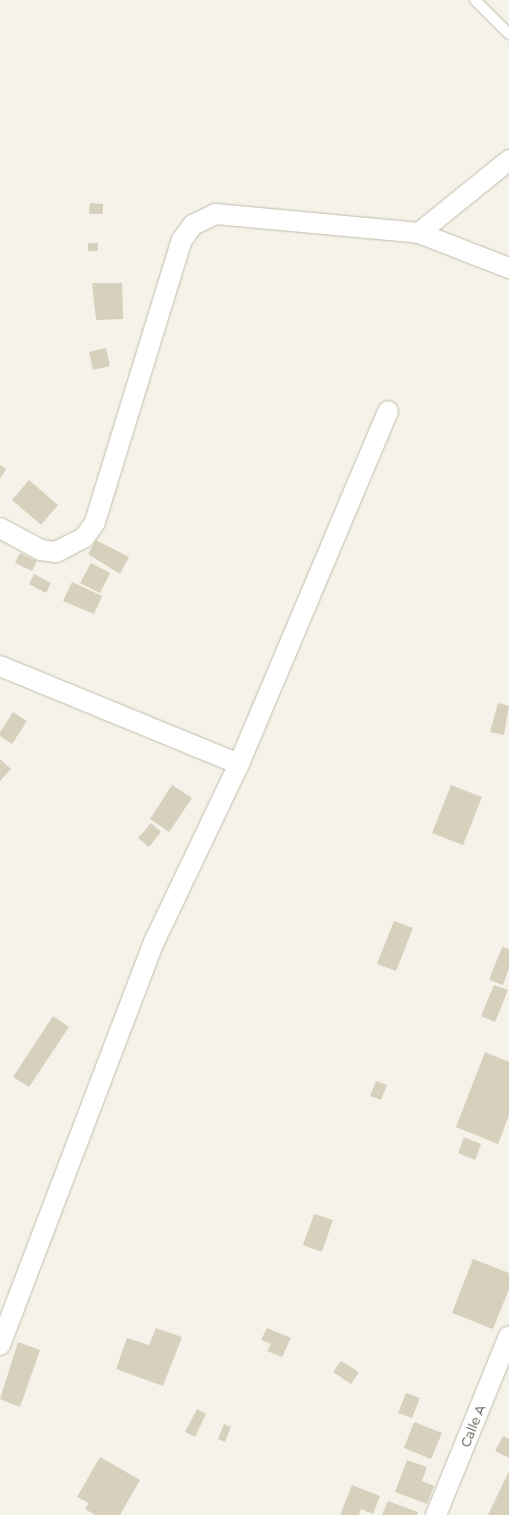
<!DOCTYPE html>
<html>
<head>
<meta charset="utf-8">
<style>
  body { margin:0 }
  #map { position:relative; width:509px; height:1515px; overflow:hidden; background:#f5f3e9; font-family:Montserrat,sans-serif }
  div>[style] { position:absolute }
  .building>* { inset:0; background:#d7d0bd }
  .roads { filter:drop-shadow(0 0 1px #c1bcab) drop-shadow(0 0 1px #c1bcab) }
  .lane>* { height:10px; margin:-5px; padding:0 5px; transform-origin:5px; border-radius:5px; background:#fff }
  .street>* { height:20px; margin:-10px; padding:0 10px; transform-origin:10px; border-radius:10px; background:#fff }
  span { translate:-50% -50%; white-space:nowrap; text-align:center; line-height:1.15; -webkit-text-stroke:3.5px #fff; paint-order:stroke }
  .street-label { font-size:13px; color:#494437 }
</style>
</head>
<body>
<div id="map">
  <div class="building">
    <div style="clip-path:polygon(90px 203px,103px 204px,103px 214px,89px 214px)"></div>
    <div style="clip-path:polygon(88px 243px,98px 243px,98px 251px,88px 251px)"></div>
    <div style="clip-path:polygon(92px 283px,122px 283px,123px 319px,96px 320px)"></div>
    <div style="clip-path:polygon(106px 348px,110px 366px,93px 370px,89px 352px)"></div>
    <div style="clip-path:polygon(0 465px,6px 469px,0 479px)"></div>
    <div style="clip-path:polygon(29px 480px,58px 505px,41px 525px,12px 500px)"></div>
    <div style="clip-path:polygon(96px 540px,129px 557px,120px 574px,88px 554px)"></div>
    <div style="clip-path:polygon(20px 553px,37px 561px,32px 571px,15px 563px)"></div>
    <div style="clip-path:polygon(91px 563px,110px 573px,100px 593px,80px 583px)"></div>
    <div style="clip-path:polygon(34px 574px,51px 583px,46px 593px,29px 584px)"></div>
    <div style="clip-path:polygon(72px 582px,102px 596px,94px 614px,63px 601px)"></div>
    <div style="clip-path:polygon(498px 703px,509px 706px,504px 735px,490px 732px)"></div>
    <div style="clip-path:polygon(13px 712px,27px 721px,12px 744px,0 736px,0 732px)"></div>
    <div style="clip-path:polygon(0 759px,11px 769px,0 781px)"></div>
    <div style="clip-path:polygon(172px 785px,192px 798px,169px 832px,150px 819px)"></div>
    <div style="clip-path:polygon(451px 785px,482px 797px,463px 845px,432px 833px)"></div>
    <div style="clip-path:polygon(151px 823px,161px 832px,149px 847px,138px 838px)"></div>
    <div style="clip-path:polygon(394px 921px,413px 928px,396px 971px,377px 964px)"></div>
    <div style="clip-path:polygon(502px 947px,509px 949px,509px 968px,503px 985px,489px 980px)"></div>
    <div style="clip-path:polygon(494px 985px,508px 990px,495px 1022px,481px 1016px)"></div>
    <div style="clip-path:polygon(53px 1016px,69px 1027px,29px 1087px,13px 1077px)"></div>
    <div style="clip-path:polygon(485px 1052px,509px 1062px,509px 1115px,498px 1144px,456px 1127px)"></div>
    <div style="clip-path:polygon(376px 1081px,387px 1085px,381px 1100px,370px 1096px)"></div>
    <div style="clip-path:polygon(464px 1137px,481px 1144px,475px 1160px,458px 1153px)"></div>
    <div style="clip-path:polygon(314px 1214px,333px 1220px,322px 1252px,303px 1245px)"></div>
    <div style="clip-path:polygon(473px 1259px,509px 1273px,509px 1289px,493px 1329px,452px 1313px)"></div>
    <div style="clip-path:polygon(156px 1328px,182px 1337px,163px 1386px,116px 1369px,127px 1338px,149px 1345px)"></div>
    <div style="clip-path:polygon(267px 1328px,291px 1338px,282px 1357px,267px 1351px,271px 1344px,261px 1340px)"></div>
    <div style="clip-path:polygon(18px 1342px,40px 1350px,20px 1407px,0 1399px)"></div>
    <div style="clip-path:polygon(341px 1361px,359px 1372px,351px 1384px,333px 1372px)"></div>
    <div style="clip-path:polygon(406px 1393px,420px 1398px,412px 1418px,398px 1413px)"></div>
    <div style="clip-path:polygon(197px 1409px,206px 1414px,195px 1437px,185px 1432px)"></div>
    <div style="clip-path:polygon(414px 1422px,442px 1433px,431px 1459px,404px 1448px)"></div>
    <div style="clip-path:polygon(224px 1424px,231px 1427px,225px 1442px,218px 1439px)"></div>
    <div style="clip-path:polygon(503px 1436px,509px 1439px,509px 1458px,495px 1451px)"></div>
    <div style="clip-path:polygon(100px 1457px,140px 1480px,120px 1515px,95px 1515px,85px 1509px,89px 1503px,77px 1497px)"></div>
    <div style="clip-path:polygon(407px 1460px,427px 1467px,422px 1481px,434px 1486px,427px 1504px,395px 1492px)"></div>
    <div style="clip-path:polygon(509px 1471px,509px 1515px,488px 1515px)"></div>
    <div style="clip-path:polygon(352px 1485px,380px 1496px,373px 1514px,361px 1509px,359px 1515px,340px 1515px)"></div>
    <div style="clip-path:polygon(388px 1501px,418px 1512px,417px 1515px,382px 1515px)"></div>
  </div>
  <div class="roads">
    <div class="lane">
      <div style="left:475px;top:0;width:48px;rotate:45deg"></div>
    </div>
    <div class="street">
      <div style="left:419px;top:233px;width:116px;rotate:-39deg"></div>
      <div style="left:0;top:528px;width:47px;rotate:28.2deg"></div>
      <div style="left:41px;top:550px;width:15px;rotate:8deg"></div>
      <div style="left:56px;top:552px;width:31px;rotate:-27deg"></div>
      <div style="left:84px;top:538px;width:19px;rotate:-55deg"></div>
      <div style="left:95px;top:522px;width:295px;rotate:-72.9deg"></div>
      <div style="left:182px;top:240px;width:19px;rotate:-54deg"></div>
      <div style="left:193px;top:225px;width:25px;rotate:-26deg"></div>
      <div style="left:216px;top:214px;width:204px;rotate:5.3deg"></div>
      <div style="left:419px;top:233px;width:97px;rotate:21.3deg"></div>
      <div style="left:0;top:666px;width:258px;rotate:22.3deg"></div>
      <div style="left:0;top:1345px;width:434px;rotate:-69.1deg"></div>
      <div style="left:155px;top:940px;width:195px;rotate:-64.5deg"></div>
      <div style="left:239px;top:764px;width:383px;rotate:-67.1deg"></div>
      <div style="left:436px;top:1515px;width:193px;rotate:-67.8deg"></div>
    </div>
  </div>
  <div class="street-label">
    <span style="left:473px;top:1426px;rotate:-68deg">Calle A</span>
  </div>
</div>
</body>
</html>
